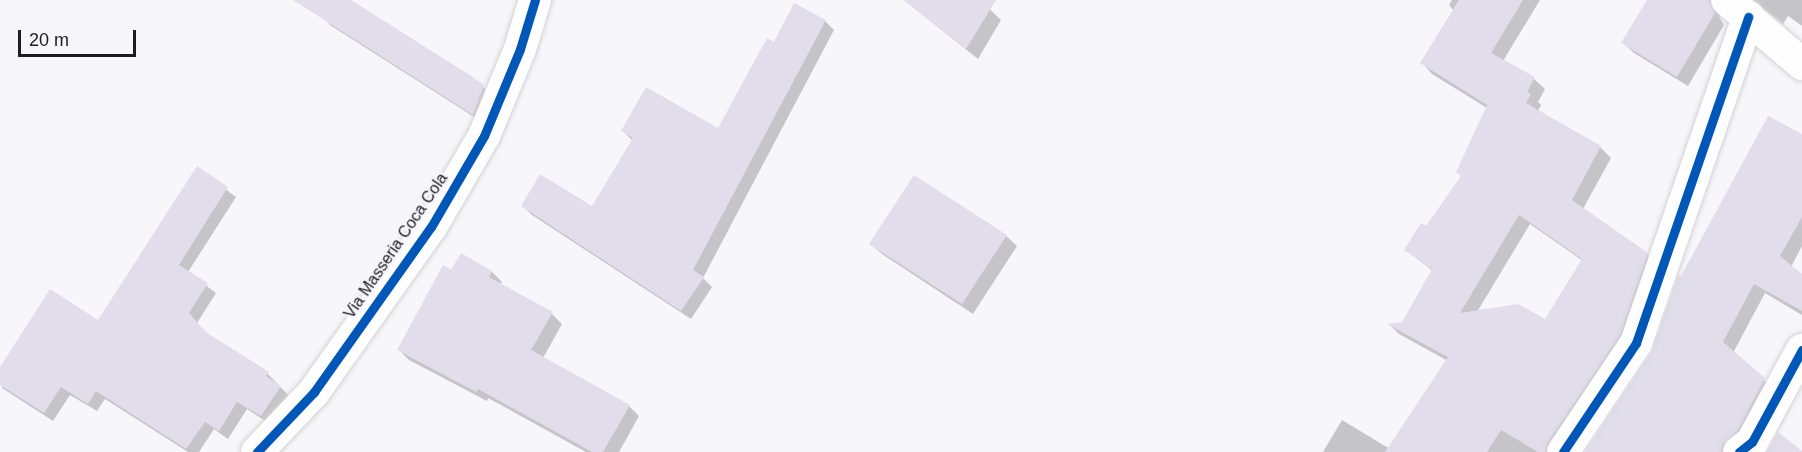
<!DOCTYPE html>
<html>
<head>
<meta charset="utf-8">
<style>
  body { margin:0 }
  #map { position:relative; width:1802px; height:452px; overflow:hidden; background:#f7f6fa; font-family:Arial,sans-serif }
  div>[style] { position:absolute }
  .shadow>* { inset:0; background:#0003 }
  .building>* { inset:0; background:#e1ddeb }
  .roads { filter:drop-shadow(0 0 2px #d3d2d6) drop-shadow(0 0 2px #d3d2d6) }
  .street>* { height:32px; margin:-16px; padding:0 16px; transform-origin:16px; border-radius:16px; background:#fefefe }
  .cycleway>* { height:9px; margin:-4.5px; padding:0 4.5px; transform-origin:4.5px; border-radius:4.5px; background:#0057b8 }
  span { translate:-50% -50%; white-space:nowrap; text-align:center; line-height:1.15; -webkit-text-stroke:4.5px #f6f4fc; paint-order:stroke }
  .street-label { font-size:16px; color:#1d1c1f }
  .scale { position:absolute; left:18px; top:30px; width:118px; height:27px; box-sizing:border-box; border:3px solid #1d1c1f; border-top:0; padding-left:8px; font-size:18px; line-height:21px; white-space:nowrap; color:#1d1c1f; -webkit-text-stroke:4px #f6f4fc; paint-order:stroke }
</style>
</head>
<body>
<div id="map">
  <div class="shadow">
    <div style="clip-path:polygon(332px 0,348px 0,483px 87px,492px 95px,482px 122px,330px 25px,322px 16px)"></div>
    <div style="clip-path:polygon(904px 0,980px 0,1001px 20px,978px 59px)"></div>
    <div style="clip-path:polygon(evenodd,1452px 0,1540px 0,1503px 61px,1534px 79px,1545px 89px,1538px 102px,1541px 105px,1538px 111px,1600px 147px,1611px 158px,1583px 209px,1647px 254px,1658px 265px,1630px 346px,1559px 452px,1323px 452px,1342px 420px,1390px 449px,1448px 361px,1399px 334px,1390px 325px,1403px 323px,1433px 271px,1406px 250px,1426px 228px,1462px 177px,1487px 108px,1432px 74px,1422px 63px,1454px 11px,1449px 5px,1452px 0,1530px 224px,1583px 261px,1546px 321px,1477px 312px,1530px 224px)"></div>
    <div style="clip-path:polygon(1649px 0,1723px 0,1719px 8px,1720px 18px,1724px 25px,1688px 86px,1634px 53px,1623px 43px)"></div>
    <div style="clip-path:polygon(1753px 0,1802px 0,1802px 26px,1788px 16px,1783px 24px)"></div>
    <div style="clip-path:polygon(825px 21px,834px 30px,703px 278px,712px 287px,691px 319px,532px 215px,523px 206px,592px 208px,633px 141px,623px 131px,718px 130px,774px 44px)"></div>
    <div style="clip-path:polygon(1802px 136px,1802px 246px,1791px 267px,1802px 276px,1802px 315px,1765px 293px,1733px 353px,1775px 390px,1736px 452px,1586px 452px,1652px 354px,1682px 278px)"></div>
    <div style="clip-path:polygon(197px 168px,236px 197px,188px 272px,216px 293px,197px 323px,208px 336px,268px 374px,288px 395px,270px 424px,247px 409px,228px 439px,214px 429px,199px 452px,188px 452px,105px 399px,97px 411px,70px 395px,53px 421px,2px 388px,0 369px,99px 322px)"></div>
    <div style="clip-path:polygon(1006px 236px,1017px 246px,973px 314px,882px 254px,871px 244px)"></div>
    <div style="clip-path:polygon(461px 255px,492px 272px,502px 282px,500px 285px,552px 314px,562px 324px,543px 358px,629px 406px,639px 416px,619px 452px,586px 452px,488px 398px,487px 401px,409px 360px,399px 350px)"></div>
  </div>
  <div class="building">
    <div style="clip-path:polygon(293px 0,351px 0,468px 74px,484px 85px,473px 115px)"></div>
    <div style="clip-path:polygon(904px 0,996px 0,966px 49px)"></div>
    <div style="clip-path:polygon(evenodd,1459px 0,1523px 0,1491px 53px,1535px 77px,1527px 92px,1531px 94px,1526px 103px,1601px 146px,1572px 200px,1648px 253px,1620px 335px,1548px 442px,1545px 452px,1538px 452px,1501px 430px,1487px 452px,1385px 452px,1448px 357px,1387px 324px,1402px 322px,1432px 269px,1404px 250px,1421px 223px,1426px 226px,1461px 176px,1456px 172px,1487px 105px,1420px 63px,1459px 0,1519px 215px,1582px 259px,1545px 319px,1518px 304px,1460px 313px,1519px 215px)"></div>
    <div style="clip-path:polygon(1647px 0,1709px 0,1715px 13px,1677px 77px,1621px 43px)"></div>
    <div style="clip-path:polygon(794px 3px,826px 20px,693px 270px,704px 277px,681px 311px,521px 206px,540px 174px,592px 206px,633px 138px,621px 131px,646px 87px,718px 128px,767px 38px,774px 42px)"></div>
    <div style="clip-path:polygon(1768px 116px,1802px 134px,1802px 217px,1780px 256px,1802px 274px,1802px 311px,1754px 284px,1723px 342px,1765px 378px,1738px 430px,1723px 445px,1721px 452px,1585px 452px,1651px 353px,1679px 274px,1681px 276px)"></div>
    <div style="clip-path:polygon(197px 166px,228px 187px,179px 265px,208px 283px,189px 313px,207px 333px,269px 372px,266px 376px,281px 386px,261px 416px,237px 402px,219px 431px,205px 422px,186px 449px,96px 391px,88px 404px,61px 387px,44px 413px,0 385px,0 367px,50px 289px,98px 320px)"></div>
    <div style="clip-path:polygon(914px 175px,1007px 235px,962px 304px,869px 244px)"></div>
    <div style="clip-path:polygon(461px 253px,492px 271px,489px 277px,553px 312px,531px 350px,630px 405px,603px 452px,592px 452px,478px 389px,476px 392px,397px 350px,443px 265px,451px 270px)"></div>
    <div style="clip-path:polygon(1778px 432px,1802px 451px,1802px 452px,1767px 452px)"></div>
  </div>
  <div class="roads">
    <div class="street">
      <div style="left:1727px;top:0;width:99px;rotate:40.5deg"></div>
      <div style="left:257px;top:452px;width:83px;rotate:-46.5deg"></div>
      <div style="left:314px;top:392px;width:202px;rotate:-54.7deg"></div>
      <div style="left:431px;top:227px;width:105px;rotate:-59.8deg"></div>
      <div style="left:484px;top:136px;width:94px;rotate:-67.5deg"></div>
      <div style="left:520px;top:49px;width:51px;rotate:-73deg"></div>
      <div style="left:1563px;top:452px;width:131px;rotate:-56.2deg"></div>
      <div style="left:1636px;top:343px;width:345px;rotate:-71deg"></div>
      <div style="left:1739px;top:452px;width:16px;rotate:-38deg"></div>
      <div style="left:1752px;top:442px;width:105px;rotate:-61.5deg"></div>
    </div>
  </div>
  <div class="cycleway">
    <div style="left:257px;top:452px;width:83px;rotate:-46.5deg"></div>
    <div style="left:314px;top:392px;width:202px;rotate:-54.7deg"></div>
    <div style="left:431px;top:227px;width:105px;rotate:-59.8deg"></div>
    <div style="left:484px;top:136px;width:94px;rotate:-67.5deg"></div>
    <div style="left:520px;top:49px;width:51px;rotate:-73deg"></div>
    <div style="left:1563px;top:452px;width:131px;rotate:-56.2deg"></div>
    <div style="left:1636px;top:343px;width:345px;rotate:-71deg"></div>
    <div style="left:1739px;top:452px;width:16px;rotate:-38deg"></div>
    <div style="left:1752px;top:442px;width:105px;rotate:-61.5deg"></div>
  </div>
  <div class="street-label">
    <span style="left:396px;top:246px;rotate:-56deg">Via Masseria Coca Cola</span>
  </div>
  <div class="scale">20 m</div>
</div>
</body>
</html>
